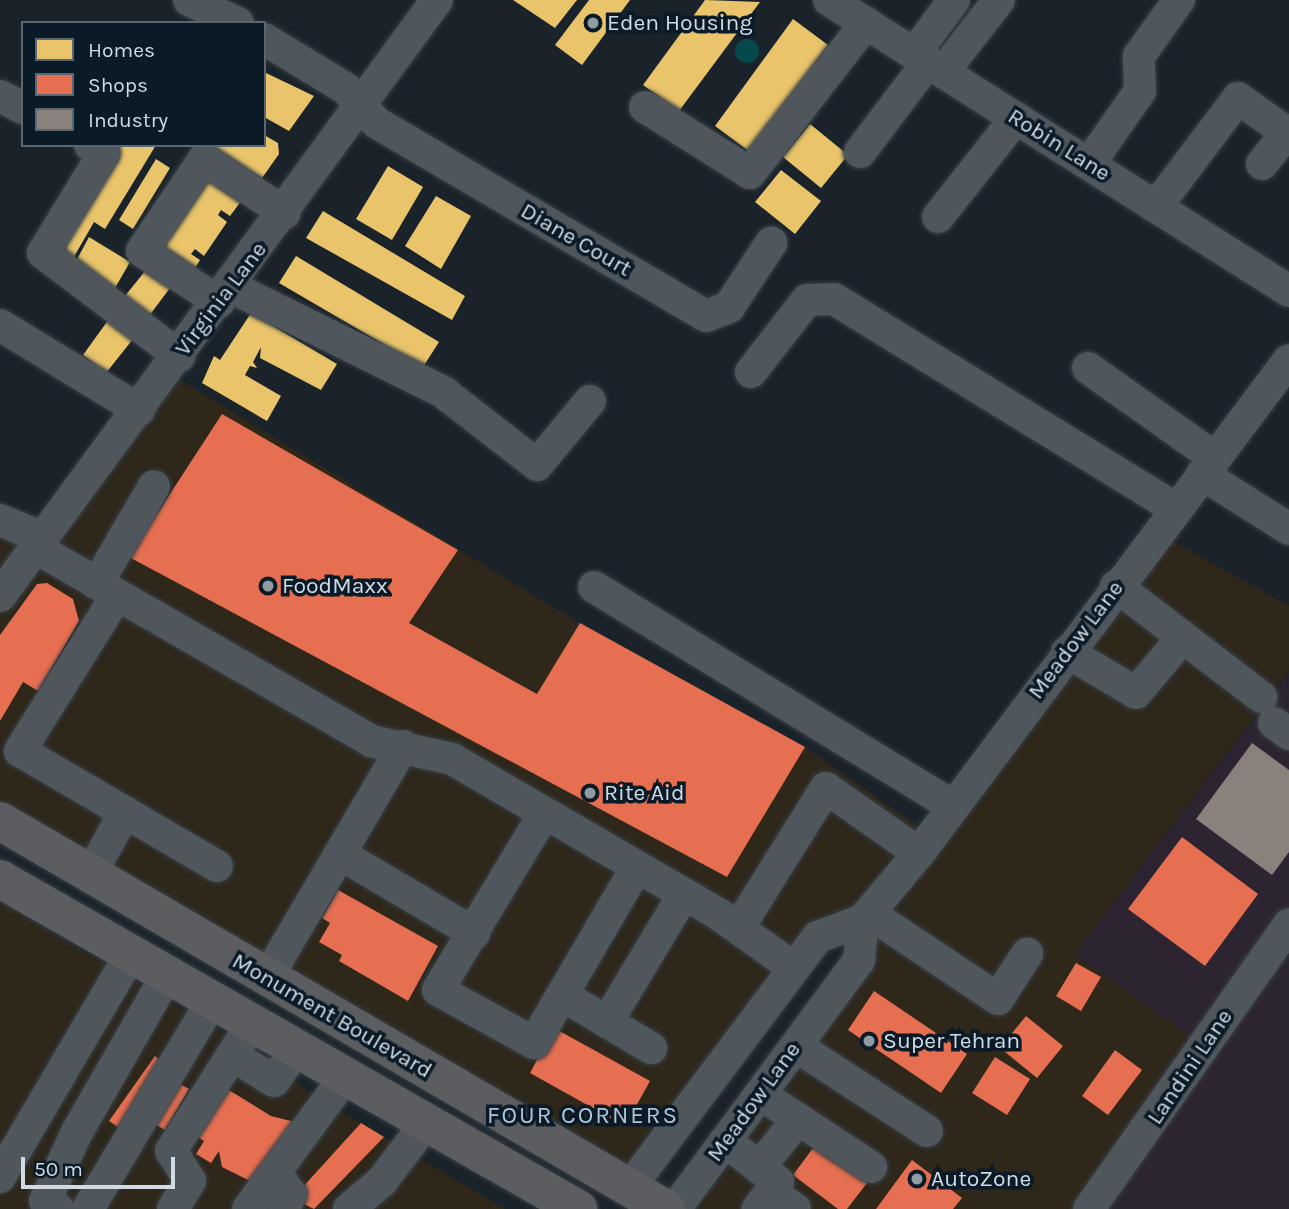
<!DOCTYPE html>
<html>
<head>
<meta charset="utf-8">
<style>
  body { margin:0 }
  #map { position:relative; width:1289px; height:1209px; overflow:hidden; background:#1a232a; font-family:Karla,sans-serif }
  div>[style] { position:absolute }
  .commercial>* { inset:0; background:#2e271a }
  .industrial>* { inset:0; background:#2d2431 }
  .water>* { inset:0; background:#05484d }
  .round { border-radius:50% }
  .homes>* { inset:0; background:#e9c46a }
  .shops>* { inset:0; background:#e76f51 }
  .industry>* { inset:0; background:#8a817c }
  .roads { filter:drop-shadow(0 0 2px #363e44) drop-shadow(0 0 2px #363e44) }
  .minor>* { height:32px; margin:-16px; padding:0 16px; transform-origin:16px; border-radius:16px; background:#50575c }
  .major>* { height:38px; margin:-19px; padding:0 19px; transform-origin:19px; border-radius:19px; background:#5b5d60 }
  .dots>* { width:19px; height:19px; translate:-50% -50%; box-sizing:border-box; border:4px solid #0a1a27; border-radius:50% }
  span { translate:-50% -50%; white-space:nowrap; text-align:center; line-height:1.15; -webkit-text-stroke:7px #0a1a27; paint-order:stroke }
  .poi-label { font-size:23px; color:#d0dbe3 }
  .left { translate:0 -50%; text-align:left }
  .street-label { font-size:23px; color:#d0dbe3 }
  .neighbourhood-label { font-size:24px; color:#afc4d5; letter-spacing:2px }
  .legend { position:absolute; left:21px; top:21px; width:245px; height:126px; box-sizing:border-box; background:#0a1a27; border:2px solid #596772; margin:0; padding:9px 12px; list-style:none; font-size:21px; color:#d0dbe3 }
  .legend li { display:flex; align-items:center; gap:14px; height:35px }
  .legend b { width:35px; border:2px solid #596772 }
  .scale { position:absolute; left:21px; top:1157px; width:154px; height:32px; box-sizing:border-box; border:4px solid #d0dbe3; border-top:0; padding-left:9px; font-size:21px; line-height:24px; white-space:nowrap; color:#d0dbe3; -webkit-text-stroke:5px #0a1a27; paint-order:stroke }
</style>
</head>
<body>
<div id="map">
  <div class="commercial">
    <div style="clip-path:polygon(167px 372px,579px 623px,805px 747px,932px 835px,1157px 532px,1289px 606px,1289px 671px,1075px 954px,1206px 1047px,1089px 1209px,675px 1209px,859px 960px,863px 920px,818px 937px,630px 1187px,0 821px,0 526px,35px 548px)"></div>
    <div style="clip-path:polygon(0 901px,272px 1063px,315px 1096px,505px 1209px,0 1209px)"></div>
  </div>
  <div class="industrial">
    <div style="clip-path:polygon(1289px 672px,1289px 1209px,1089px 1209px,1206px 1047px,1075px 954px)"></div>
  </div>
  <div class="water">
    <div class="round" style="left:735px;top:39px;width:24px;height:24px"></div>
  </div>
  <div class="homes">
    <div style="clip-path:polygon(513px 0,577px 0,555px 28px)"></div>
    <div style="clip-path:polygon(589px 0,630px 0,582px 65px,555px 45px)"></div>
    <div style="clip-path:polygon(705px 0,760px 2px,679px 111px,643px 85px)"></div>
    <div style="clip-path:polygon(793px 19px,828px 45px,750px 152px,715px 126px)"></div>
    <div style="clip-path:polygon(266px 73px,314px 96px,289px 131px,264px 117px)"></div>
    <div style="clip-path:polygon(810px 124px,848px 155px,821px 188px,783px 157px)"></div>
    <div style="clip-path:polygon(264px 135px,278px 143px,279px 154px,262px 178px,210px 145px,264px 145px)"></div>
    <div style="clip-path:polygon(116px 145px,156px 145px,105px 229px,94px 222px,71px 262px,56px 254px)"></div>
    <div style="clip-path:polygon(156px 159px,170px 168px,133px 229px,119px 220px)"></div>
    <div style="clip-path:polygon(388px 166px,423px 187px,392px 240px,356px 219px)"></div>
    <div style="clip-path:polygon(781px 170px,821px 201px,795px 234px,755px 202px)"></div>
    <div style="clip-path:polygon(205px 174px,242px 200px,230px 216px,221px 210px,218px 215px,227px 222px,204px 256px,195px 249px,191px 254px,200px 260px,190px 276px,152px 252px)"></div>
    <div style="clip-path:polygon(436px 196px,471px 216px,441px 269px,405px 246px)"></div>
    <div style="clip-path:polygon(323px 211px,465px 296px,452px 320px,306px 238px)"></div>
    <div style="clip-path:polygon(89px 237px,130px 262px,115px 288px,74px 265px)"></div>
    <div style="clip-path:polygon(296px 256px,439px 342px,423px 367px,279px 283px)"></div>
    <div style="clip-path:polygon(146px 270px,170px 288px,149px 316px,120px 302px)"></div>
    <div style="clip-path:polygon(251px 313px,337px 364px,321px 390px,260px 358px,261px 347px,253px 362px,257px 368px,250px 366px,245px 375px,281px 396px,267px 421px,202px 383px,214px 356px,220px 360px)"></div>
    <div style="clip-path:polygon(109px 319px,133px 339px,106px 373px,83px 355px)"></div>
  </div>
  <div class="shops">
    <div style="clip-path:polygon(222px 414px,458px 550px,409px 623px,537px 694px,580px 623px,805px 747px,727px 877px,129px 557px)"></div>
    <div style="clip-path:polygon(47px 583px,73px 599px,79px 621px,38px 691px,23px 682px,0 721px,0 635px,37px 584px)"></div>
    <div style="clip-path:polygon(1182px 837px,1258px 894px,1205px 966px,1128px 909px)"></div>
    <div style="clip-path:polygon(338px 890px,438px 946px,408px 1001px,339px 961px,342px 955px,319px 942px,330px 923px,322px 918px)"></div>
    <div style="clip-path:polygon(1076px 963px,1101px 977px,1081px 1011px,1056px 996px)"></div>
    <div style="clip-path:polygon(874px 991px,967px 1054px,941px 1093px,848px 1030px)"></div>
    <div style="clip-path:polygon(1026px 1016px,1063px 1046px,1037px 1078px,1000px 1048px)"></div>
    <div style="clip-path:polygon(554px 1028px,650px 1081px,625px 1126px,530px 1073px)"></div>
    <div style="clip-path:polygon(1115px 1050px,1142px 1070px,1108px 1115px,1082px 1096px)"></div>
    <div style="clip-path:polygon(155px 1056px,162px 1061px,124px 1131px,109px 1121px)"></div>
    <div style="clip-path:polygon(995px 1057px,1030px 1079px,1007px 1115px,972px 1093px)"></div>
    <div style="clip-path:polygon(176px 1082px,189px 1089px,165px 1130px,150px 1121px)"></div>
    <div style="clip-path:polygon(224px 1087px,271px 1116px,295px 1122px,254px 1183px,222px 1167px,219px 1151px,211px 1163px,196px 1154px,204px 1141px,194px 1135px)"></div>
    <div style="clip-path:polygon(361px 1123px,384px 1137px,314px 1209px,300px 1202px,301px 1189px)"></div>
    <div style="clip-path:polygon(816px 1144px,867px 1183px,847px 1209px,838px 1209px,793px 1175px)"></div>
    <div style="clip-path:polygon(912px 1160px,962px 1198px,953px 1209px,876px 1209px)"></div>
  </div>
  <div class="industry">
    <div style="clip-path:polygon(1252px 743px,1289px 770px,1289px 852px,1272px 875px,1196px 819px)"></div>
  </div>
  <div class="roads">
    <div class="minor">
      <div style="left:189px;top:0;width:54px;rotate:25.1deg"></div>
      <div style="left:829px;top:0;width:544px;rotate:32.32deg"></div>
      <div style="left:264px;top:39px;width:95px;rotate:31.2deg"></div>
      <div style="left:345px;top:88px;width:47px;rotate:47.6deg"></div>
      <div style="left:377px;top:123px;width:381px;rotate:30.4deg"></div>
      <div style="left:706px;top:316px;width:25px;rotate:-21deg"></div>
      <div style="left:729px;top:307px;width:77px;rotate:-56.7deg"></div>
      <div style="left:914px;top:54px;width:67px;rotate:-53.5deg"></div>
      <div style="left:943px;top:72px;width:91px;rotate:-52.1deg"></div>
      <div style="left:0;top:96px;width:26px;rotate:28deg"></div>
      <div style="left:645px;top:107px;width:124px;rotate:32.2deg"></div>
      <div style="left:750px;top:173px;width:190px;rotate:-52.3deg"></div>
      <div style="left:90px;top:145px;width:16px;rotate:30deg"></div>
      <div style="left:104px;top:153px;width:117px;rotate:121.4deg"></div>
      <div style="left:43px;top:253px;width:171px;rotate:37.1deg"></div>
      <div style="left:860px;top:152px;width:113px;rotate:-52.9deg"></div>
      <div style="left:1089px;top:164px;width:89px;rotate:-55.1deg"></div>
      <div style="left:1140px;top:91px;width:35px;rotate:-92deg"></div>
      <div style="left:1139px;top:56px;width:69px;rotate:-54.5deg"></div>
      <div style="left:1262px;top:164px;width:43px;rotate:-51.5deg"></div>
      <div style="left:1156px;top:207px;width:136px;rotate:-53deg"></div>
      <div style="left:1238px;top:98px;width:60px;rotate:35.5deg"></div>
      <div style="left:938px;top:217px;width:126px;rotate:-51.8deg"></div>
      <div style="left:231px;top:287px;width:237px;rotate:26.3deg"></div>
      <div style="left:443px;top:392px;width:119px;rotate:37.8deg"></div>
      <div style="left:537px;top:465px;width:83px;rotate:-50.4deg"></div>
      <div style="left:219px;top:302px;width:92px;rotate:-146.5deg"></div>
      <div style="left:142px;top:251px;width:111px;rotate:-56deg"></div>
      <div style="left:204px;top:159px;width:97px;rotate:33.7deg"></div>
      <div style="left:0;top:325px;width:163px;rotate:31.4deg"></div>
      <div style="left:1088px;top:368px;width:156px;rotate:35.3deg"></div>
      <div style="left:751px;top:372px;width:91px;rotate:-52.1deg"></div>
      <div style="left:807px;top:300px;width:27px;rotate:-2deg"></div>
      <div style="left:834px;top:299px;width:402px;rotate:31.5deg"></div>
      <div style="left:1202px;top:474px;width:103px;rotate:32.3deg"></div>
      <div style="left:0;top:520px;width:47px;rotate:22.7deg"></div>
      <div style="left:36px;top:548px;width:387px;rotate:29.9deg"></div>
      <div style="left:371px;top:741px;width:83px;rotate:12.5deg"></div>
      <div style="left:452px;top:759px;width:308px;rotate:30.2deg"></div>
      <div style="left:718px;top:914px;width:93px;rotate:35.4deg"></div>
      <div style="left:97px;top:584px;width:113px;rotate:-59.8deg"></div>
      <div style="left:1116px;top:586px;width:183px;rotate:37.4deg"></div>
      <div style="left:594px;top:587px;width:421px;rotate:31.4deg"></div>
      <div style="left:117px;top:595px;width:184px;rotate:121.9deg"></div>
      <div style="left:20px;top:751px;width:228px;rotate:30.3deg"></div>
      <div style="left:0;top:596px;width:739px;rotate:-53.75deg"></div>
      <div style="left:1067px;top:652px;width:80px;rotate:30.7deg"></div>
      <div style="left:1136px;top:693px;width:73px;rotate:-50deg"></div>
      <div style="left:1274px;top:723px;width:19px;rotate:36deg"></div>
      <div style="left:544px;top:814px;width:205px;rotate:121.1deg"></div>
      <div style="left:438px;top:990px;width:110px;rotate:28.9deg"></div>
      <div style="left:534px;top:1043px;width:204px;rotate:-59.7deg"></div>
      <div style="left:340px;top:854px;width:156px;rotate:30.5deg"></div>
      <div style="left:90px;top:875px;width:72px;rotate:-60.9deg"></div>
      <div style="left:869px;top:913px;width:155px;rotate:33.7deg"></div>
      <div style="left:998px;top:999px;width:54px;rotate:-57.2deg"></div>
      <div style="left:739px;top:927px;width:164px;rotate:-58deg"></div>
      <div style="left:826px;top:788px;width:113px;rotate:35deg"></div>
      <div style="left:267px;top:978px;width:269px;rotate:-59.6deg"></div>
      <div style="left:562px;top:995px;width:104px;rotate:30.8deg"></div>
      <div style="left:607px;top:1022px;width:149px;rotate:-59deg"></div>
      <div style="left:796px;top:1046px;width:156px;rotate:33deg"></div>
      <div style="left:232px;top:1055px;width:49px;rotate:31.8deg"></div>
      <div style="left:274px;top:1081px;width:39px;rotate:-55deg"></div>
      <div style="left:760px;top:1094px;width:133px;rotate:33.3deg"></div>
      <div style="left:725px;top:1141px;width:67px;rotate:37.7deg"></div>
      <div style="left:778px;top:1182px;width:34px;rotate:127deg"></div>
      <div style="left:759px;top:1168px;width:63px;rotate:-51.5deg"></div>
      <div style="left:275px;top:1173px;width:26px;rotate:53deg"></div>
      <div style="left:291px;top:1194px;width:17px;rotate:115deg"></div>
      <div style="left:0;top:1177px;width:257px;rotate:-59.6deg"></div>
      <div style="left:630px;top:1187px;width:313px;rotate:-53.1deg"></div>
      <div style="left:818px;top:937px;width:48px;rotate:-20.7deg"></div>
      <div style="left:863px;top:920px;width:87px;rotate:-50.1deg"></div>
      <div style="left:919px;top:853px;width:616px;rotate:-53.11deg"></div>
      <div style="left:770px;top:1192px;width:30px;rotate:34deg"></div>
      <div style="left:58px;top:1209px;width:15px;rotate:-148deg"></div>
      <div style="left:45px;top:1201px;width:76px;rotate:-65.1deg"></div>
      <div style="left:77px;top:1132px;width:181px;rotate:-60.2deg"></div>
      <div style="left:88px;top:1209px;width:242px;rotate:-59.2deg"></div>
      <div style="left:173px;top:1209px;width:33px;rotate:-59deg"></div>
      <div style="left:190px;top:1181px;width:36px;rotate:-122deg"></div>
      <div style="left:171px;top:1151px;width:151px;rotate:-57.5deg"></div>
      <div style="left:248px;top:1209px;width:164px;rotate:-53.7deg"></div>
      <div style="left:349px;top:1209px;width:43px;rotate:-40.3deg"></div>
      <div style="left:382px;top:1181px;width:73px;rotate:-52.8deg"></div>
      <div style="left:675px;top:1209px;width:310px;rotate:-53.5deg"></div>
      <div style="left:859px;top:960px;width:40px;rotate:-84.3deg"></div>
      <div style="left:1089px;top:1209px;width:348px;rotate:-54.9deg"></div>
    </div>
    <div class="major">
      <div style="left:0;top:821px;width:771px;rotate:30.22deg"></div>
      <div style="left:0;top:879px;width:666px;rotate:29.72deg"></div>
    </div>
  </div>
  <div class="dots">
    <div style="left:593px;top:23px;background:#909ba2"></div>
    <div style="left:268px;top:586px;background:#909ba2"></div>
    <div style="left:590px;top:793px;background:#909ba2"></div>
    <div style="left:869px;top:1041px;background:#909ba2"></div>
    <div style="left:917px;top:1179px;background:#909ba2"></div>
  </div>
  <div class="poi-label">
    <span class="left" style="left:607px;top:23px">Eden Housing</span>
    <span class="left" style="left:282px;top:586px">FoodMaxx</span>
    <span class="left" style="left:604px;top:793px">Rite Aid</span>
    <span class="left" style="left:883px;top:1041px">Super Tehran</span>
    <span class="left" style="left:931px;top:1179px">AutoZone</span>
  </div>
  <div class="street-label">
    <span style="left:1059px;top:145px;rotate:32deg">Robin Lane</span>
    <span style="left:576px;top:240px;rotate:30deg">Diane Court</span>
    <span style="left:221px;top:299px;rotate:-53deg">Virginia Lane</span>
    <span style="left:1076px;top:640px;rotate:-53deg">Meadow Lane</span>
    <span style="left:332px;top:1016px;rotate:30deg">Monument Boulevard</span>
    <span style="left:1190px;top:1067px;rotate:-56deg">Landini Lane</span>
    <span style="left:754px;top:1102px;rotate:-54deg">Meadow Lane</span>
  </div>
  <div class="neighbourhood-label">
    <span style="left:583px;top:1116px">FOUR CORNERS</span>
  </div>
  <ul class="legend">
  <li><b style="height:19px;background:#e9c46a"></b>Homes</li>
  <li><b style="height:19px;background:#e76f51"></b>Shops</li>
  <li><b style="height:19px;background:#8a817c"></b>Industry</li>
  </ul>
  <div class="scale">50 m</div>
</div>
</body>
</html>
